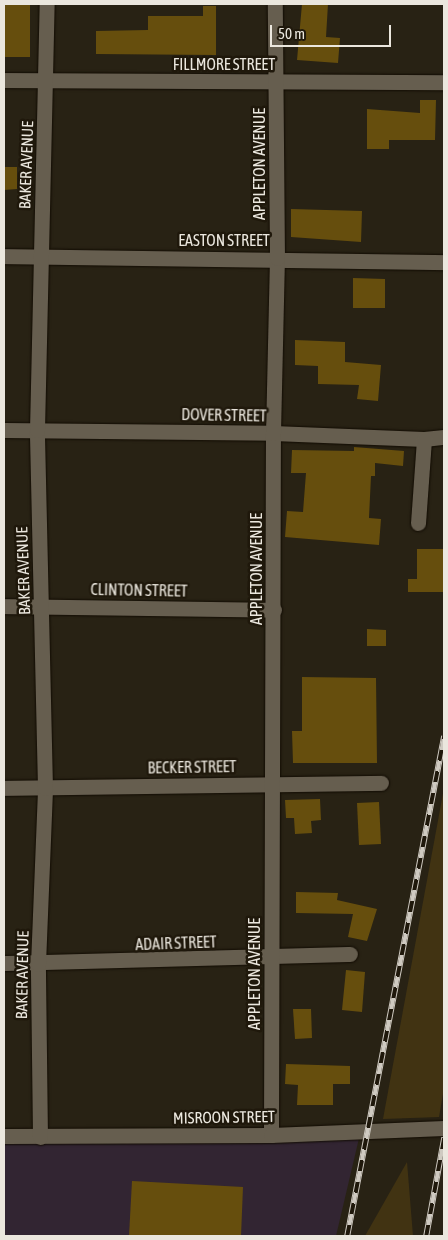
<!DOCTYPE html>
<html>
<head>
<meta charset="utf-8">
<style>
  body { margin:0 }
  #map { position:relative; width:448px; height:1240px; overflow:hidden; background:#282214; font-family:"Asap Condensed",sans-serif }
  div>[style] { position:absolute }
  .industrial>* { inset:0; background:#322532 }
  .green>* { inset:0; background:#413312 }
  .building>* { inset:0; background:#664e0d }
  .roads { filter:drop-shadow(0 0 1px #110b02) drop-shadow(0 0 1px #110b02) }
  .minor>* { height:15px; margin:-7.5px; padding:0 7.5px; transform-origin:7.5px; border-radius:7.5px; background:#665e4f }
  .rail>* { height:5.5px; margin-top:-2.75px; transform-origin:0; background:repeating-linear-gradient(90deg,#1f180b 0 11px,#cfcac1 0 22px); box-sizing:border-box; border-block:1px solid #cfcac1 }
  span { translate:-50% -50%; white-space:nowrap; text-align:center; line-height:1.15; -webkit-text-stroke:5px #1f180b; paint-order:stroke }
  .street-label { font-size:16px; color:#ebe7de }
  .frame { position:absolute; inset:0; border:5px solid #ebe7de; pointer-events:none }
  .scale { position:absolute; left:270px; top:25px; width:121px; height:22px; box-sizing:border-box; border:2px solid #ebe7de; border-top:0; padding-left:6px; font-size:15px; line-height:18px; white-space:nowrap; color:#ebe7de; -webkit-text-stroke:4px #1f180b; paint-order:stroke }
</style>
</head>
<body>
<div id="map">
  <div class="industrial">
    <div style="clip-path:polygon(360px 1134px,336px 1236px,4px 1236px,4px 1136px)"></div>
  </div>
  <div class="green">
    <div style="clip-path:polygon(444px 788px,444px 1088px,439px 1117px,383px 1119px)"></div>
    <div style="clip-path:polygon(407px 1162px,413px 1236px,365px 1236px)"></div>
  </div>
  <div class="building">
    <div style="clip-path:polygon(4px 4px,30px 4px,30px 57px,4px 57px)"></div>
    <div style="clip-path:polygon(302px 4px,328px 4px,326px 37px,340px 38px,338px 63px,297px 60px)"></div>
    <div style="clip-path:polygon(203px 6px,216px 6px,216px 55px,96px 54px,96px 31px,148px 30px,148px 16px,203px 16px)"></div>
    <div style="clip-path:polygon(420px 100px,436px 100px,435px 140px,389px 140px,389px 149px,367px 149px,367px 109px,420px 113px)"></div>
    <div style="clip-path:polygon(4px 167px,17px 167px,17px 189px,4px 190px)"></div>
    <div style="clip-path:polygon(291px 209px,362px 211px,361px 242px,291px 237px)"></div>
    <div style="clip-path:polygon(353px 278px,385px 279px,385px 308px,353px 308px)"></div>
    <div style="clip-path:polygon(295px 340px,345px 342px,345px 362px,381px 365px,378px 401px,357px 399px,359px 385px,318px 384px,318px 366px,295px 365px)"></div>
    <div style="clip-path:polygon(354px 447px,404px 451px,403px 466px,375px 463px,375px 476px,371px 476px,369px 518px,381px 519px,379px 545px,285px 537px,287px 511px,303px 512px,306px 473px,291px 473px,292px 450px,354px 451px)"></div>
    <div style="clip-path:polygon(417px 549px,443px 549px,443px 592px,408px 592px,408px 579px,417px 579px)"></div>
    <div style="clip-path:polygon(367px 629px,386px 630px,386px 646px,367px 646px)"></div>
    <div style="clip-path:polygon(302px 677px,376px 678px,377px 763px,293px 763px,292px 731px,302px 731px)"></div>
    <div style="clip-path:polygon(320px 799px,321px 820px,311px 821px,312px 833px,295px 834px,294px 818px,286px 818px,285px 800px)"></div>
    <div style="clip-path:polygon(379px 802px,381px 844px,359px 845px,357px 803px)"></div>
    <div style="clip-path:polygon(296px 892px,338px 893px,337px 900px,377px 909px,367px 941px,348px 937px,353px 914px,296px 913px)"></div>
    <div style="clip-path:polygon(346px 970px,365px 972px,362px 1012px,342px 1010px)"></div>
    <div style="clip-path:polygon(293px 1009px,311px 1009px,312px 1038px,295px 1039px)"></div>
    <div style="clip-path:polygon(286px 1064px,350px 1066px,350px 1084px,333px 1084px,333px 1105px,297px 1105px,298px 1085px,285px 1084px)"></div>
    <div style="clip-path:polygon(132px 1181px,243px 1187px,241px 1236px,129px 1236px)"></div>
  </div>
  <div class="roads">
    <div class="minor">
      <div style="left:4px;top:80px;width:440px;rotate:0.3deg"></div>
      <div style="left:4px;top:256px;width:440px;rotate:0.8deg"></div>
      <div style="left:4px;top:430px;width:269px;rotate:0.6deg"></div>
      <div style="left:273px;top:433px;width:151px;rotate:2.3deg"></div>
      <div style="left:424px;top:439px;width:20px;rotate:-6deg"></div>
      <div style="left:418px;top:523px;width:84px;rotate:-85.9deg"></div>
      <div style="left:4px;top:606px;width:270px;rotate:0.8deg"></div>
      <div style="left:4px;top:788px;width:377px;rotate:-0.8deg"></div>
      <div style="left:4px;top:963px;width:346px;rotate:-1.5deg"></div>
      <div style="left:271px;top:1135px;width:702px;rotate:-89.84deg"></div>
      <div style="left:273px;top:433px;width:175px;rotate:-88.7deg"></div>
      <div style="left:277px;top:258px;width:254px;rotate:-90.5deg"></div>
      <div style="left:4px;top:1136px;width:267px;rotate:-0.2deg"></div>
      <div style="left:271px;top:1135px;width:173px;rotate:-2.3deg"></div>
      <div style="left:40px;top:1137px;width:173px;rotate:-90.7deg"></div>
      <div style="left:38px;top:964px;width:176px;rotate:-87.7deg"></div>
      <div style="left:45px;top:788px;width:358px;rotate:-91.3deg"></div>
      <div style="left:37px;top:430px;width:426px;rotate:-88.7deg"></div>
    </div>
  </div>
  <div class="rail">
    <div style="left:347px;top:1236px;width:509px;rotate:-79.02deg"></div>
    <div style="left:426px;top:1236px;width:100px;rotate:-79.6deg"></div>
  </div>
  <div class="street-label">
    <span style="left:224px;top:64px">FILLMORE STREET</span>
    <span style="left:259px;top:164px;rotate:-90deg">APPLETON AVENUE</span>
    <span style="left:26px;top:165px;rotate:-88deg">BAKER AVENUE</span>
    <span style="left:224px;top:240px">EASTON STREET</span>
    <span style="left:224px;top:415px;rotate:1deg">DOVER STREET</span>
    <span style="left:256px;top:569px;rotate:-90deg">APPLETON AVENUE</span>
    <span style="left:23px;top:571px;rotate:-92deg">BAKER AVENUE</span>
    <span style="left:139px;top:590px;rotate:1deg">CLINTON STREET</span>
    <span style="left:192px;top:767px;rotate:-1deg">BECKER STREET</span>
    <span style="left:176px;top:943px;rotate:-2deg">ADAIR STREET</span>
    <span style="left:254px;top:974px;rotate:-90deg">APPLETON AVENUE</span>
    <span style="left:22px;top:975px;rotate:-89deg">BAKER AVENUE</span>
    <span style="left:224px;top:1117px;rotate:-1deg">MISROON STREET</span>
  </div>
  <div class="frame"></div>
  <div class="scale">50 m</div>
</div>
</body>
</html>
